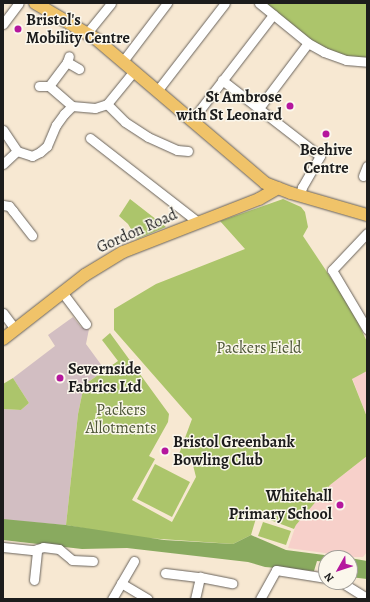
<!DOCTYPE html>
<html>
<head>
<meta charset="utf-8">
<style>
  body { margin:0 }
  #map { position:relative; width:370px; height:602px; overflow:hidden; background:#f7e8d2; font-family:Alegreya,serif }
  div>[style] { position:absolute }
  .built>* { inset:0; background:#f7d0ca }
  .industrial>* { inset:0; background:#d2bec2 }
  .green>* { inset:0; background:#acc56b }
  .forest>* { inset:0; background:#89aa5f }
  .roads { filter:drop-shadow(0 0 1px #69635c) drop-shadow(0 0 1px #69635c) }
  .minor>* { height:9px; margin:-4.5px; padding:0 4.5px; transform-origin:4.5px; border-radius:4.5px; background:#fff }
  .major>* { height:12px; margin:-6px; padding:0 6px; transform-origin:6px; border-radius:6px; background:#f0c369 }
  .dots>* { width:11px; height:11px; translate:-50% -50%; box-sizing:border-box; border:2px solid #fbf7ec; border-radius:50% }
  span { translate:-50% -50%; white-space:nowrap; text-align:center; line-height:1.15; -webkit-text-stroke:3px #fbf7ec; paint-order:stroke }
  .poi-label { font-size:16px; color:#1c1c1c; font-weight:700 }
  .left { translate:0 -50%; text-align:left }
  .right { translate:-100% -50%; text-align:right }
  .street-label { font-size:16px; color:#1c1c1c }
  .park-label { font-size:16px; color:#4e5738 }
  .frame { position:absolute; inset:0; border:4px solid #1c1c1c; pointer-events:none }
  .north { position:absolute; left:318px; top:550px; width:40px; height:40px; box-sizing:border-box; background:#fbf7ec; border:1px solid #a29f99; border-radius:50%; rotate:231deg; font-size:11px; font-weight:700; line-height:16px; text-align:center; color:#1c1c1c }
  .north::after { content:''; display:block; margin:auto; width:14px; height:18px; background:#b5179e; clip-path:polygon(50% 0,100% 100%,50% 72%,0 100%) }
</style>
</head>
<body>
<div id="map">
  <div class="built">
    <div style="clip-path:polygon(367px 371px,367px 417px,352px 378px)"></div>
    <div style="clip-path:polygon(367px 456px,367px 552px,363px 557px,354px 557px,288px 548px,296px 525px,330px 485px)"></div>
  </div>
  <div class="industrial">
    <div style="clip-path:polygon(73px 317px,81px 327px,89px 329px,86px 344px,105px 370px,84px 385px,78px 414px,66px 525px,3px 520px,3px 409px,21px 410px,29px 403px,13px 378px,55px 346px,48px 335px)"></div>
  </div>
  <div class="green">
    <div style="clip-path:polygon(264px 3px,367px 3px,367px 58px,346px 56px,326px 49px,304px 36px)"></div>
    <div style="clip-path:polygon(130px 199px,166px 227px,137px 239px,128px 224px,119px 216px)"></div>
    <div style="clip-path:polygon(283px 199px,301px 207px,305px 212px,308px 227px,303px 236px,353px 311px,367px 342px,367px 371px,352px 379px,367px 417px,367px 456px,330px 485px,296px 525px,294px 529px,257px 515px,251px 535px,233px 544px,132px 537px,66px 525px,78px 414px,84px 385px,118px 361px,102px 340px,110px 333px,169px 414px,168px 422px,149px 456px,155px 459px,132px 500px,172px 522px,196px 477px,193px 465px,179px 454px,192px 419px,114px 330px,114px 309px,156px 284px,245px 249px,220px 221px)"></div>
    <div style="clip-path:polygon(13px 378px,29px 403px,21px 410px,3px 409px,3px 384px)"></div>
    <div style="clip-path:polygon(155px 464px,190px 482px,172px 517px,137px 499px)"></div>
    <div style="clip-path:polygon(263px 522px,291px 531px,286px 545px,258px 536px)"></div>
  </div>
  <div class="forest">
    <div style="clip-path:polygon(3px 519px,66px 525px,164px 540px,233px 544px,251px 535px,286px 550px,347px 558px,326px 558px,326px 562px,317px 561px,314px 571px,265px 567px,248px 562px,127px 548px,82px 549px,3px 540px)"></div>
    <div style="clip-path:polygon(350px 558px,367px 561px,367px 579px,350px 577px)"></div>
  </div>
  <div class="roads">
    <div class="minor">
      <div style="left:259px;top:3px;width:63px;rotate:39.2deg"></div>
      <div style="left:308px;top:43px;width:18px;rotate:29deg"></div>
      <div style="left:324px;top:52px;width:23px;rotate:20deg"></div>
      <div style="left:346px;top:60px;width:21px;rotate:5deg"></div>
      <div style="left:3px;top:24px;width:26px;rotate:-53deg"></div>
      <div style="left:87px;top:33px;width:38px;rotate:-51deg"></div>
      <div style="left:123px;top:61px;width:73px;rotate:-52.8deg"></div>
      <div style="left:67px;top:62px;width:14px;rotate:30deg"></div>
      <div style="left:222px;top:80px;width:124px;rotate:37.8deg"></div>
      <div style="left:320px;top:156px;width:36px;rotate:120deg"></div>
      <div style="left:302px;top:187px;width:9px;rotate:103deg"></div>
      <div style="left:39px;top:86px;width:10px"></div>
      <div style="left:49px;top:86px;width:30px;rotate:41deg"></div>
      <div style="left:49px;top:86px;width:30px;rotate:-53deg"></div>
      <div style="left:67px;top:62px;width:6px;rotate:-72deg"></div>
      <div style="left:157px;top:91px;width:111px;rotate:-52.3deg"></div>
      <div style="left:107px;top:104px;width:25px;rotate:45deg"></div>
      <div style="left:125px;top:122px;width:27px;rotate:33deg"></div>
      <div style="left:148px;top:137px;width:32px;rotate:24deg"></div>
      <div style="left:177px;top:150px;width:11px;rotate:5deg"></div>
      <div style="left:259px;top:108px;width:81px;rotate:-53deg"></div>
      <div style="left:192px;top:120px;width:133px;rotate:-52.4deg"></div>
      <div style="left:3px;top:130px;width:25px;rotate:56deg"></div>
      <div style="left:90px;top:138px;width:137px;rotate:37.9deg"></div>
      <div style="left:3px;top:164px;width:19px;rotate:-43deg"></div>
      <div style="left:17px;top:151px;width:16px;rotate:18deg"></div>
      <div style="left:32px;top:156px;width:9px;rotate:-27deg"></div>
      <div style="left:40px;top:152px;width:9px;rotate:-41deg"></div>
      <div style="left:47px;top:146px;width:23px;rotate:-67deg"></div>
      <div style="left:56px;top:125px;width:14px;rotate:-54deg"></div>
      <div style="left:64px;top:114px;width:11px;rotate:-45deg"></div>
      <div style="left:72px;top:106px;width:23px;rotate:5deg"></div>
      <div style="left:95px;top:108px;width:13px;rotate:-18deg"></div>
      <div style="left:107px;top:104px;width:43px;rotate:-50.7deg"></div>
      <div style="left:363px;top:176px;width:11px;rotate:-68deg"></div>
      <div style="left:3px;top:205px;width:6px;rotate:9deg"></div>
      <div style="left:9px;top:206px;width:6px;rotate:51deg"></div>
      <div style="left:13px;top:211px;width:31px;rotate:52deg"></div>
      <div style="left:367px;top:233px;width:51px;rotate:133.4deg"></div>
      <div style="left:332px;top:270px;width:69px;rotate:59.3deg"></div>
      <div style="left:62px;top:292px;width:40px;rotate:53deg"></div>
      <div style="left:3px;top:313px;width:20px;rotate:53deg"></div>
      <div style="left:3px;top:547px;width:31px;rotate:6deg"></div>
      <div style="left:34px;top:550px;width:9px;rotate:-18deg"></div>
      <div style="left:43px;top:547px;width:16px;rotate:7deg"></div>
      <div style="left:59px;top:549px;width:17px;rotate:40deg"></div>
      <div style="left:72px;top:560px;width:21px;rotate:3deg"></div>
      <div style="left:165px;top:573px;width:35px;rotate:7deg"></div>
      <div style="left:200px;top:577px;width:33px;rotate:11deg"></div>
      <div style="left:34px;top:580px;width:31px;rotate:-84deg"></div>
      <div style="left:341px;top:582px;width:31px;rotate:32deg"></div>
      <div style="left:121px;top:583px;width:31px;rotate:31deg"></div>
      <div style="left:112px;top:599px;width:44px;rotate:-59.9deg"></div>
      <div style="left:195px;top:599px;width:23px;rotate:-77deg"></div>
      <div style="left:260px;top:599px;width:33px;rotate:-61deg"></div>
      <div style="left:276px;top:570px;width:51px;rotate:9.1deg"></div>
    </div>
    <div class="major">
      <div style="left:35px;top:3px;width:71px;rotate:30.5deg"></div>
      <div style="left:96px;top:39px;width:222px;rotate:40.4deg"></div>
      <div style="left:265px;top:183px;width:28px;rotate:21deg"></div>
      <div style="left:291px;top:193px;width:79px;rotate:16.1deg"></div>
      <div style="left:3px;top:339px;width:104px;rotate:-38deg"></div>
      <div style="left:85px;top:275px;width:44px;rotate:-31.2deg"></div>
      <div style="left:123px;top:252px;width:146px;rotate:-21.3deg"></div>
      <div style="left:259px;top:199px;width:22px;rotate:-30deg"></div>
    </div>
  </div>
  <div class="dots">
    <div style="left:18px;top:29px;background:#b5179e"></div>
    <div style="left:290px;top:106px;background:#b5179e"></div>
    <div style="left:326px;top:134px;background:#b5179e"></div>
    <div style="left:60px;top:378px;background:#b5179e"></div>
    <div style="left:165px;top:451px;background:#b5179e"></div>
    <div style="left:340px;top:505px;background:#b5179e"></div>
  </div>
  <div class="poi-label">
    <span class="left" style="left:26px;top:29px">Bristol's<br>Mobility Centre</span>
    <span class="right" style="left:282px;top:106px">St Ambrose<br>with St Leonard</span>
    <span style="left:326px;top:159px">Beehive<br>Centre</span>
    <span class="left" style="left:68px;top:378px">Severnside<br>Fabrics Ltd</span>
    <span class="left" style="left:173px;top:451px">Bristol Greenbank<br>Bowling Club</span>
    <span class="right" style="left:332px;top:505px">Whitehall<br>Primary School</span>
  </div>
  <div class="street-label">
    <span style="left:137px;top:231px;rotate:-24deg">Gordon Road</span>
  </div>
  <div class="park-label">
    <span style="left:259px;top:348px">Packers Field</span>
    <span style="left:121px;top:419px">Packers<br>Allotments</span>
  </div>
  <div class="frame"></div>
  <div class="north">N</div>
</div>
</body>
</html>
